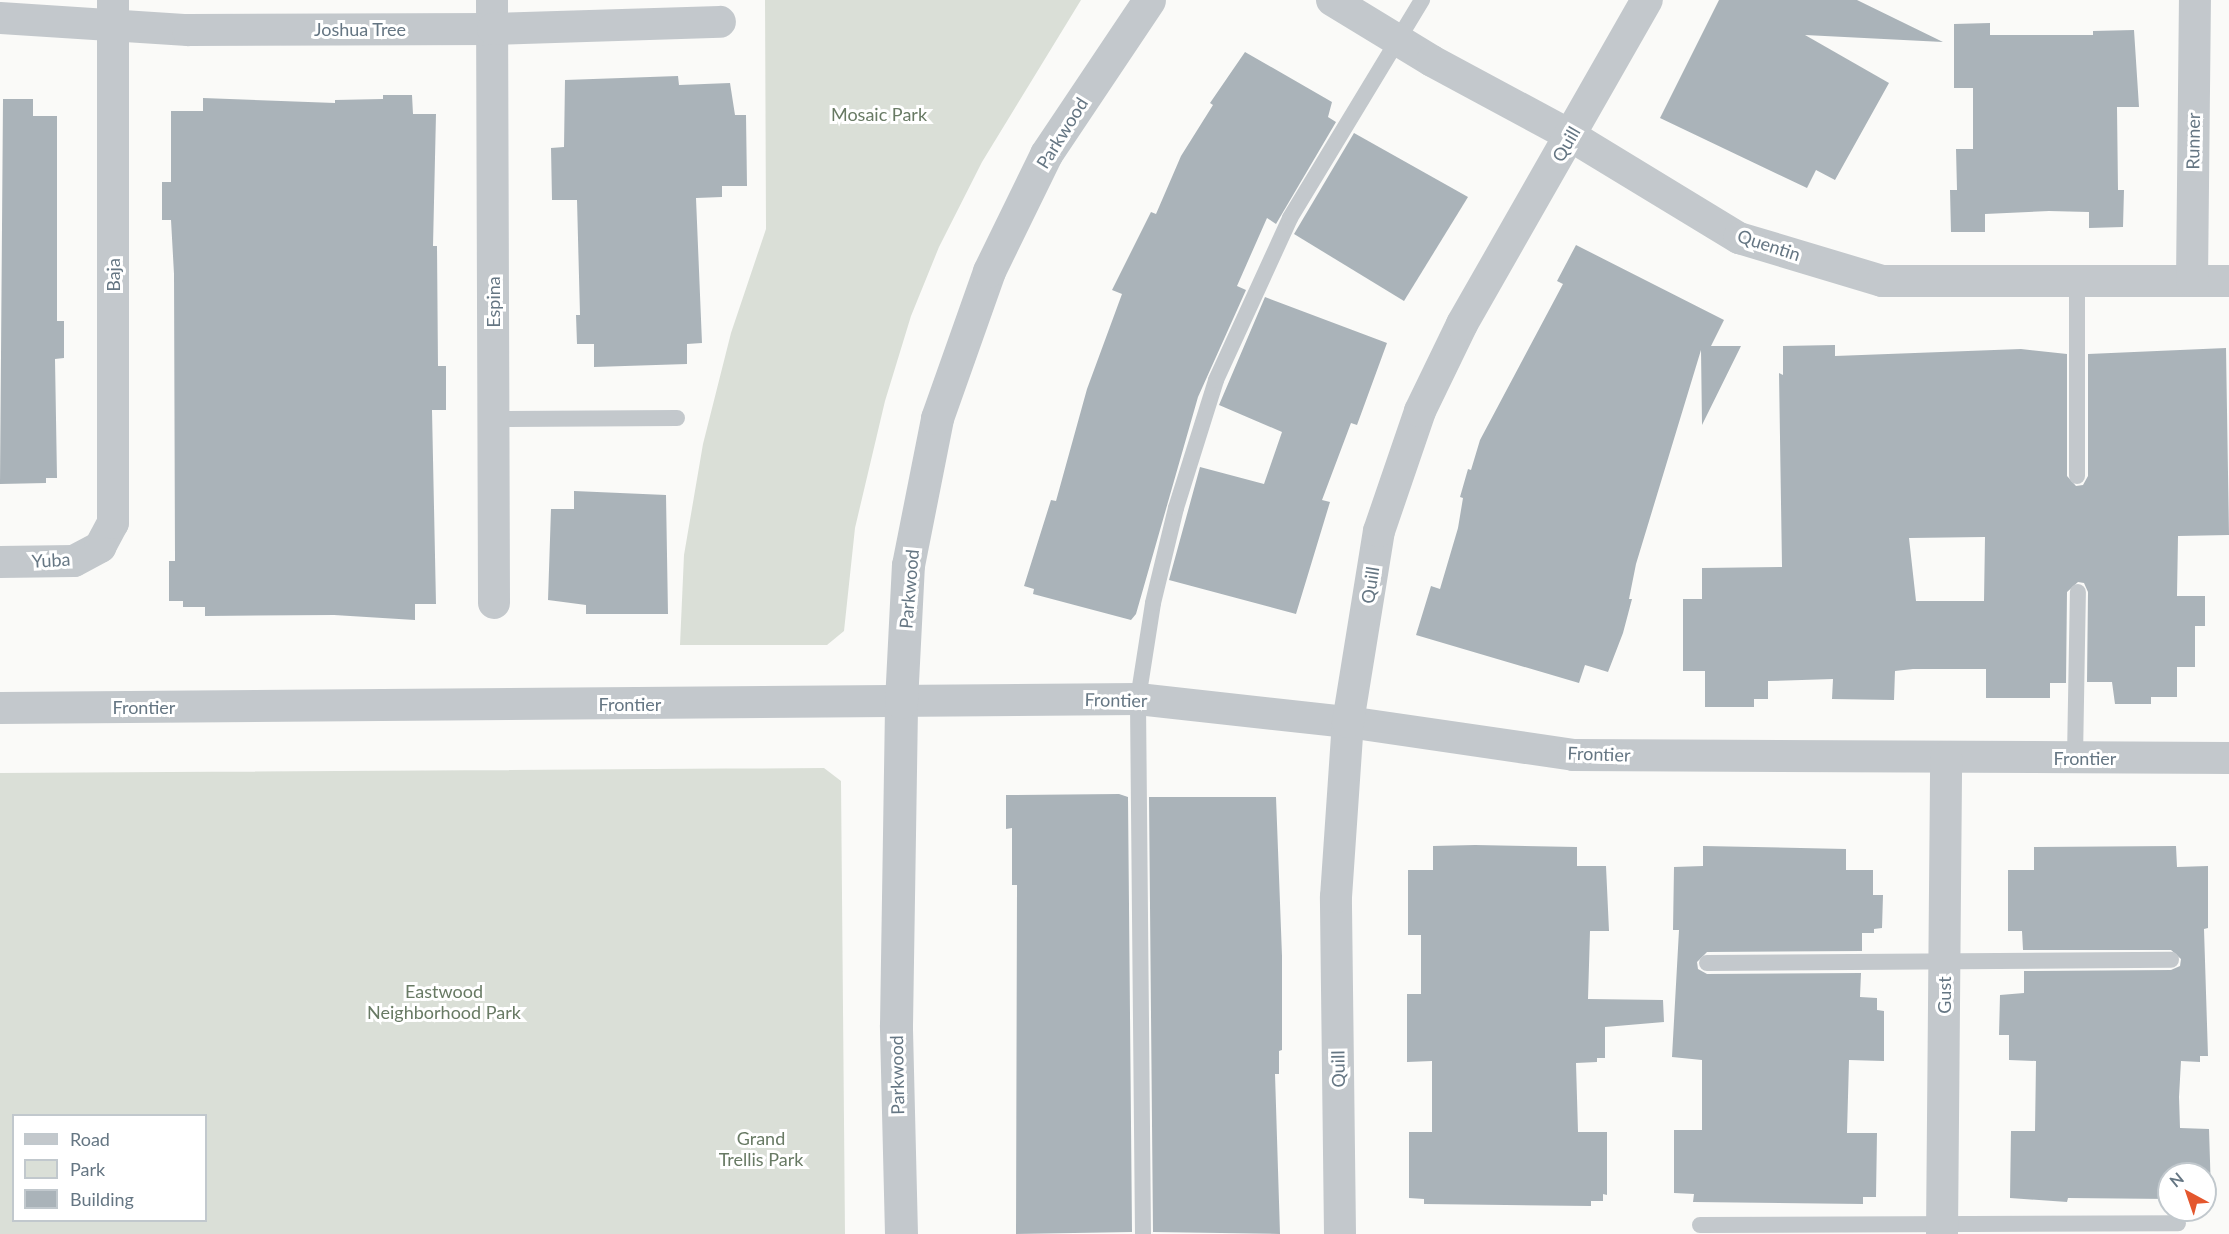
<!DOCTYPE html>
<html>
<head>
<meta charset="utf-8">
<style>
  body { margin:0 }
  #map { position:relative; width:2229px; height:1234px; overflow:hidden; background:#fafaf8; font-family:Lato,sans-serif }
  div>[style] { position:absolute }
  .green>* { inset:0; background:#dadfd7 }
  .building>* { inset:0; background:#aab3b9 }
  .service>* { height:16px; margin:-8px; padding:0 8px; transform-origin:8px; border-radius:8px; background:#c3c8cc }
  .minor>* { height:32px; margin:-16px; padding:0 16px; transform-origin:16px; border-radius:16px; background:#c3c8cc }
  .tertiary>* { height:33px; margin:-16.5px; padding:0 16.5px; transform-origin:16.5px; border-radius:16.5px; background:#c3c8cc }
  span { translate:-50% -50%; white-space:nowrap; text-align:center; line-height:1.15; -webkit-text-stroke:6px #fff; paint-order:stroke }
  .street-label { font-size:18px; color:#657683 }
  .park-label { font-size:18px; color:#687a64 }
  .legend { position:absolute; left:12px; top:1114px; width:195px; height:108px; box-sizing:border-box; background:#fff; border:2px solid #c1c8cd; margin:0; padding:8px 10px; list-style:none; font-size:18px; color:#657683 }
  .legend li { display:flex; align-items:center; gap:12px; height:30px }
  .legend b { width:30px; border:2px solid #c1c8cd }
  .north { position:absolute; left:2157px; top:1162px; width:60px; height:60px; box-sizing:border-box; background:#fff; border:2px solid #c1c8cd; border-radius:50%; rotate:320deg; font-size:16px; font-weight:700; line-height:24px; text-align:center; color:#657683 }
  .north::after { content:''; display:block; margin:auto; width:21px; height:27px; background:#e4572e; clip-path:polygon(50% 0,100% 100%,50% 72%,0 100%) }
</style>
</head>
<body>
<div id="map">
  <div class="green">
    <div style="clip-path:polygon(765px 0,1081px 0,982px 162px,939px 247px,911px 316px,885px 401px,855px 528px,844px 631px,827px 645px,680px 645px,684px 555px,703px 444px,731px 333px,766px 229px)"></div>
    <div style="clip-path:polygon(evenodd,824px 768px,841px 781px,845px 1234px,0 1234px,0 773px,824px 768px,14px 1116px,206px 1116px,206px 1220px,14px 1220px,14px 1116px)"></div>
  </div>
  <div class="building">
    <div style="clip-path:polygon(1719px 0,1857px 0,1943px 42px,1805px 35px,1889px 83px,1835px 180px,1816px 170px,1807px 188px,1660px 118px)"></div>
    <div style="clip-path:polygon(1990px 23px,1990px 35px,2093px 35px,2093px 31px,2134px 30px,2139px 107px,2117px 107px,2118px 190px,2124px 190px,2123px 227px,2089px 228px,2089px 212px,2049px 211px,1985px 214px,1985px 232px,1951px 232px,1950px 190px,1957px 190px,1956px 149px,1973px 149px,1973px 88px,1954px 88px,1954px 24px)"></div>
    <div style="clip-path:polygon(1245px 52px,1332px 102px,1328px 117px,1336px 122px,1276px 224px,1267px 218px,1237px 286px,1246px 290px,1198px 397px,1136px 614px,1131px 620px,1033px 594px,1034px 589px,1024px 586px,1051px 500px,1056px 501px,1087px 389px,1122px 294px,1112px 290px,1151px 212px,1156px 214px,1181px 156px,1213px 105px,1210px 103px)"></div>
    <div style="clip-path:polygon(678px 76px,679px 85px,730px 83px,735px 115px,746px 115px,747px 186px,722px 186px,722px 197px,696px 198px,702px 343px,687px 344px,687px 364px,594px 367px,594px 344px,577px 344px,576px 315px,580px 315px,577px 200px,552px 200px,551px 148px,564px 147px,565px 80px)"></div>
    <div style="clip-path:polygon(383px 95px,412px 95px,413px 114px,436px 114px,433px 246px,437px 246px,438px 366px,446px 366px,446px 410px,432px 410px,436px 604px,415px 604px,415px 620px,334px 615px,205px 616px,205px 607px,183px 607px,183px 601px,169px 601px,169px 561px,175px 561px,174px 274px,171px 220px,162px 220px,162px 182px,171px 182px,171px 111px,203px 111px,203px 98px,335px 103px,335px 100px,383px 99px)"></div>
    <div style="clip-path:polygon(3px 99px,33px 99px,33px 116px,57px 116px,57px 321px,64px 321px,64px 358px,55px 359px,57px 478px,46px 478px,46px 483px,0 484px)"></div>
    <div style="clip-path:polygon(1354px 133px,1468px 197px,1404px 301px,1294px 234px)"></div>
    <div style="clip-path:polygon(1576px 245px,1724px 320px,1711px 346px,1741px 346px,1702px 425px,1701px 350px,1636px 564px,1629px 599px,1632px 599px,1623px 633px,1608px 672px,1585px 665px,1579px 683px,1416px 635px,1431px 586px,1440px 589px,1458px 528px,1463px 498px,1460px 497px,1468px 469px,1471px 470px,1480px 440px,1563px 284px,1557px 281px)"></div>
    <div style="clip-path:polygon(1265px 297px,1387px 343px,1357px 425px,1351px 423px,1322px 500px,1330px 502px,1296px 614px,1169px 580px,1200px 467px,1264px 484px,1282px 432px,1219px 405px)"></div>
    <div style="clip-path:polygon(evenodd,1835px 345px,1835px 356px,2021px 349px,2067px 354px,2067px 476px,2076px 486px,2083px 485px,2088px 476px,2088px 354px,2226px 348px,2229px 535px,2178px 536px,2177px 596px,2205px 596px,2205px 626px,2195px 626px,2195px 667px,2177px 667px,2177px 697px,2151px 697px,2151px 704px,2115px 704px,2112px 682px,2087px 682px,2088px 592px,2084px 583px,2078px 582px,2067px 592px,2066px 683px,2050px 683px,2050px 698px,1986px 698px,1986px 669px,1913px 669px,1895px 671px,1894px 700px,1832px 699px,1833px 679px,1768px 681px,1768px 699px,1754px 699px,1754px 707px,1705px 707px,1705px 671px,1683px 671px,1683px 599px,1702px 599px,1702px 568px,1782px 567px,1779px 373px,1783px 375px,1783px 346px,1835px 345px,1985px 537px,1984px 601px,1916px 601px,1909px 538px,1985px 537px)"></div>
    <div style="clip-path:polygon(574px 491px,666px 495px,668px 614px,586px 614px,586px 605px,548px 600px,551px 509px,574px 509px)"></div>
    <div style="clip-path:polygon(1119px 794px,1128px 797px,1132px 1232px,1016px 1234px,1017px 885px,1012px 885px,1012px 828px,1006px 829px,1006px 795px)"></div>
    <div style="clip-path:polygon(1149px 797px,1276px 797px,1282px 956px,1282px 1050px,1279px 1051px,1279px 1074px,1275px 1074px,1280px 1234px,1153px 1232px)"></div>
    <div style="clip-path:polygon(1475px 845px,1577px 847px,1577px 866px,1606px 866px,1609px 931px,1590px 931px,1588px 999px,1663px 1000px,1664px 1022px,1605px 1027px,1605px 1058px,1597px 1058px,1597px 1062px,1576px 1063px,1578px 1132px,1607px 1132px,1607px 1195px,1603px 1194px,1603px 1201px,1591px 1201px,1591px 1206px,1424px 1204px,1424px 1199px,1409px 1198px,1409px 1132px,1432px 1132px,1432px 1061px,1407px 1062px,1407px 994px,1421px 994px,1421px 935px,1408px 935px,1408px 870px,1433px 870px,1433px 846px)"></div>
    <div style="clip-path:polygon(1703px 846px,1846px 849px,1846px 870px,1873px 870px,1873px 895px,1883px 895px,1882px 928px,1874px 929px,1874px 933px,1862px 933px,1862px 951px,1707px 952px,1697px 962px,1698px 969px,1707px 974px,1861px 973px,1860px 997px,1877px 998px,1877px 1010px,1884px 1011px,1884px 1061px,1849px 1060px,1847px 1133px,1877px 1133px,1876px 1197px,1863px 1197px,1863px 1204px,1693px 1202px,1694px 1194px,1674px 1193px,1674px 1130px,1702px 1130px,1702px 1060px,1672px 1057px,1679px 930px,1673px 930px,1674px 867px,1703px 866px)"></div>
    <div style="clip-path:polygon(2176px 846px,2177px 867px,2208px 866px,2208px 928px,2204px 929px,2208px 1056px,2200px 1056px,2200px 1062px,2181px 1061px,2179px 1097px,2180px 1128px,2209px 1129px,2211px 1193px,2205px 1193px,2205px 1174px,2169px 1174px,2169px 1199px,2068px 1198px,2067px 1202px,2010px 1198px,2011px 1131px,2035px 1131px,2036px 1061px,2009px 1060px,2009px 1035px,1999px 1035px,2000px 995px,2024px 993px,2024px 971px,2171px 970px,2180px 966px,2181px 959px,2171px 950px,2023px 950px,2022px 931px,2008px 931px,2008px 870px,2034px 870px,2034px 847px)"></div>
  </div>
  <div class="service">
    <div style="left:2077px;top:281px;width:195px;rotate:90deg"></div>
    <div style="left:493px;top:419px;width:184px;rotate:-0.3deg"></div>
    <div style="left:2075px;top:758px;width:166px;rotate:-89deg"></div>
    <div style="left:1707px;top:963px;width:464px;rotate:-0.4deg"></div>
    <div style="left:1700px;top:1225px;width:478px;rotate:-0.2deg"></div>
    <div style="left:1143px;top:1234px;width:535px;rotate:-90.54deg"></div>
    <div style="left:1138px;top:699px;width:97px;rotate:-81.1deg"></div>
    <div style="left:1153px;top:603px;width:98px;rotate:-76.4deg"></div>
    <div style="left:1176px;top:508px;width:134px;rotate:-72.6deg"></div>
    <div style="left:1216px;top:380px;width:178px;rotate:-65.4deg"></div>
    <div style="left:1290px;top:218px;width:255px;rotate:-58.8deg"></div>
  </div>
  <div class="minor">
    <div style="left:492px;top:0;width:603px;rotate:89.81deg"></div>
    <div style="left:1332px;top:0;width:117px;rotate:31.4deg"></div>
    <div style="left:1432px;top:61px;width:158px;rotate:28.3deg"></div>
    <div style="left:1571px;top:136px;width:197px;rotate:31.3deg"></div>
    <div style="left:1739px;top:238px;width:149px;rotate:16.7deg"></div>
    <div style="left:1882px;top:281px;width:347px"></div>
    <div style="left:0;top:18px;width:188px;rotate:3.7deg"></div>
    <div style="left:188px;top:30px;width:305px;rotate:-0.2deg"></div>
    <div style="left:493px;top:29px;width:227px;rotate:-1.8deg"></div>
    <div style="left:2192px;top:281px;width:281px;rotate:-89.4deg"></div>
    <div style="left:0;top:562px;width:74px;rotate:-0.8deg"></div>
    <div style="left:74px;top:561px;width:30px;rotate:-28deg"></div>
    <div style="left:100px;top:547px;width:27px;rotate:-62deg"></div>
    <div style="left:113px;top:523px;width:523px;rotate:-90deg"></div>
    <div style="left:0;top:708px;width:1138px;rotate:-0.45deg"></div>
    <div style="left:1138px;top:699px;width:211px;rotate:6.3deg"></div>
    <div style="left:1348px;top:722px;width:227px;rotate:8.3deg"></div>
    <div style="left:1573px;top:755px;width:656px;rotate:0.26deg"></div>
    <div style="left:1340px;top:1234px;width:337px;rotate:-90.7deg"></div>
    <div style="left:1336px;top:897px;width:175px;rotate:-86.1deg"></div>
    <div style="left:1348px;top:722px;width:193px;rotate:-80.8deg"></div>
    <div style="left:1379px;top:531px;width:127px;rotate:-71.1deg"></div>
    <div style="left:1420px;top:411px;width:97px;rotate:-64.2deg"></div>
    <div style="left:1462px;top:324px;width:373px;rotate:-60.3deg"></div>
    <div style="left:1942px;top:1234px;width:477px;rotate:-89.5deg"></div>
  </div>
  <div class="tertiary">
    <div style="left:901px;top:1234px;width:209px;rotate:-91.4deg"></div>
    <div style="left:896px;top:1025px;width:323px;rotate:-89.1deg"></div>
    <div style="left:901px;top:702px;width:137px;rotate:-87.1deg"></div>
    <div style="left:908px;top:565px;width:150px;rotate:-78.8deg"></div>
    <div style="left:937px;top:418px;width:156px;rotate:-70.5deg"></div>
    <div style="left:989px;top:271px;width:130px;rotate:-64deg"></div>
    <div style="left:1046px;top:154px;width:185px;rotate:-56.2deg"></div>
  </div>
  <div class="street-label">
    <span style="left:360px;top:29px">Joshua Tree</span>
    <span style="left:1062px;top:133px;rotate:-58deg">Parkwood</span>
    <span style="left:2193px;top:141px;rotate:-89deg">Runner</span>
    <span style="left:1566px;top:144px;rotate:-60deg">Quill</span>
    <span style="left:1769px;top:245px;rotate:18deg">Quentin</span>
    <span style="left:113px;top:275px;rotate:-90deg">Baja</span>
    <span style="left:493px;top:302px;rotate:-90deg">Espina</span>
    <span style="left:51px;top:560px;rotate:-3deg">Yuba</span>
    <span style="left:1370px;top:585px;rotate:-81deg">Quill</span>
    <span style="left:909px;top:589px;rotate:-85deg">Parkwood</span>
    <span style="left:1116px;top:700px;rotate:1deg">Frontier</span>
    <span style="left:630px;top:704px">Frontier</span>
    <span style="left:144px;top:707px">Frontier</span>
    <span style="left:1599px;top:754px;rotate:2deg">Frontier</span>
    <span style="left:2085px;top:758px">Frontier</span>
    <span style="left:1944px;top:995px;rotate:-90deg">Gust</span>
    <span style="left:1338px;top:1069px;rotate:-91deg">Quill</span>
    <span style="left:897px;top:1075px;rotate:-91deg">Parkwood</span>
  </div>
  <div class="park-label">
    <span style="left:879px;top:114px">Mosaic Park</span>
    <span style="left:444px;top:1002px">Eastwood<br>Neighborhood Park</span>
    <span style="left:761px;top:1149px">Grand<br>Trellis Park</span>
  </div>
  <ul class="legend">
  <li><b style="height:8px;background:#c3c8cc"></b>Road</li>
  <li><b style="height:16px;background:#dadfd7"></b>Park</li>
  <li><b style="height:16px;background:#aab3b9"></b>Building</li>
  </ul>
  <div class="north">N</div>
</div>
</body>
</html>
